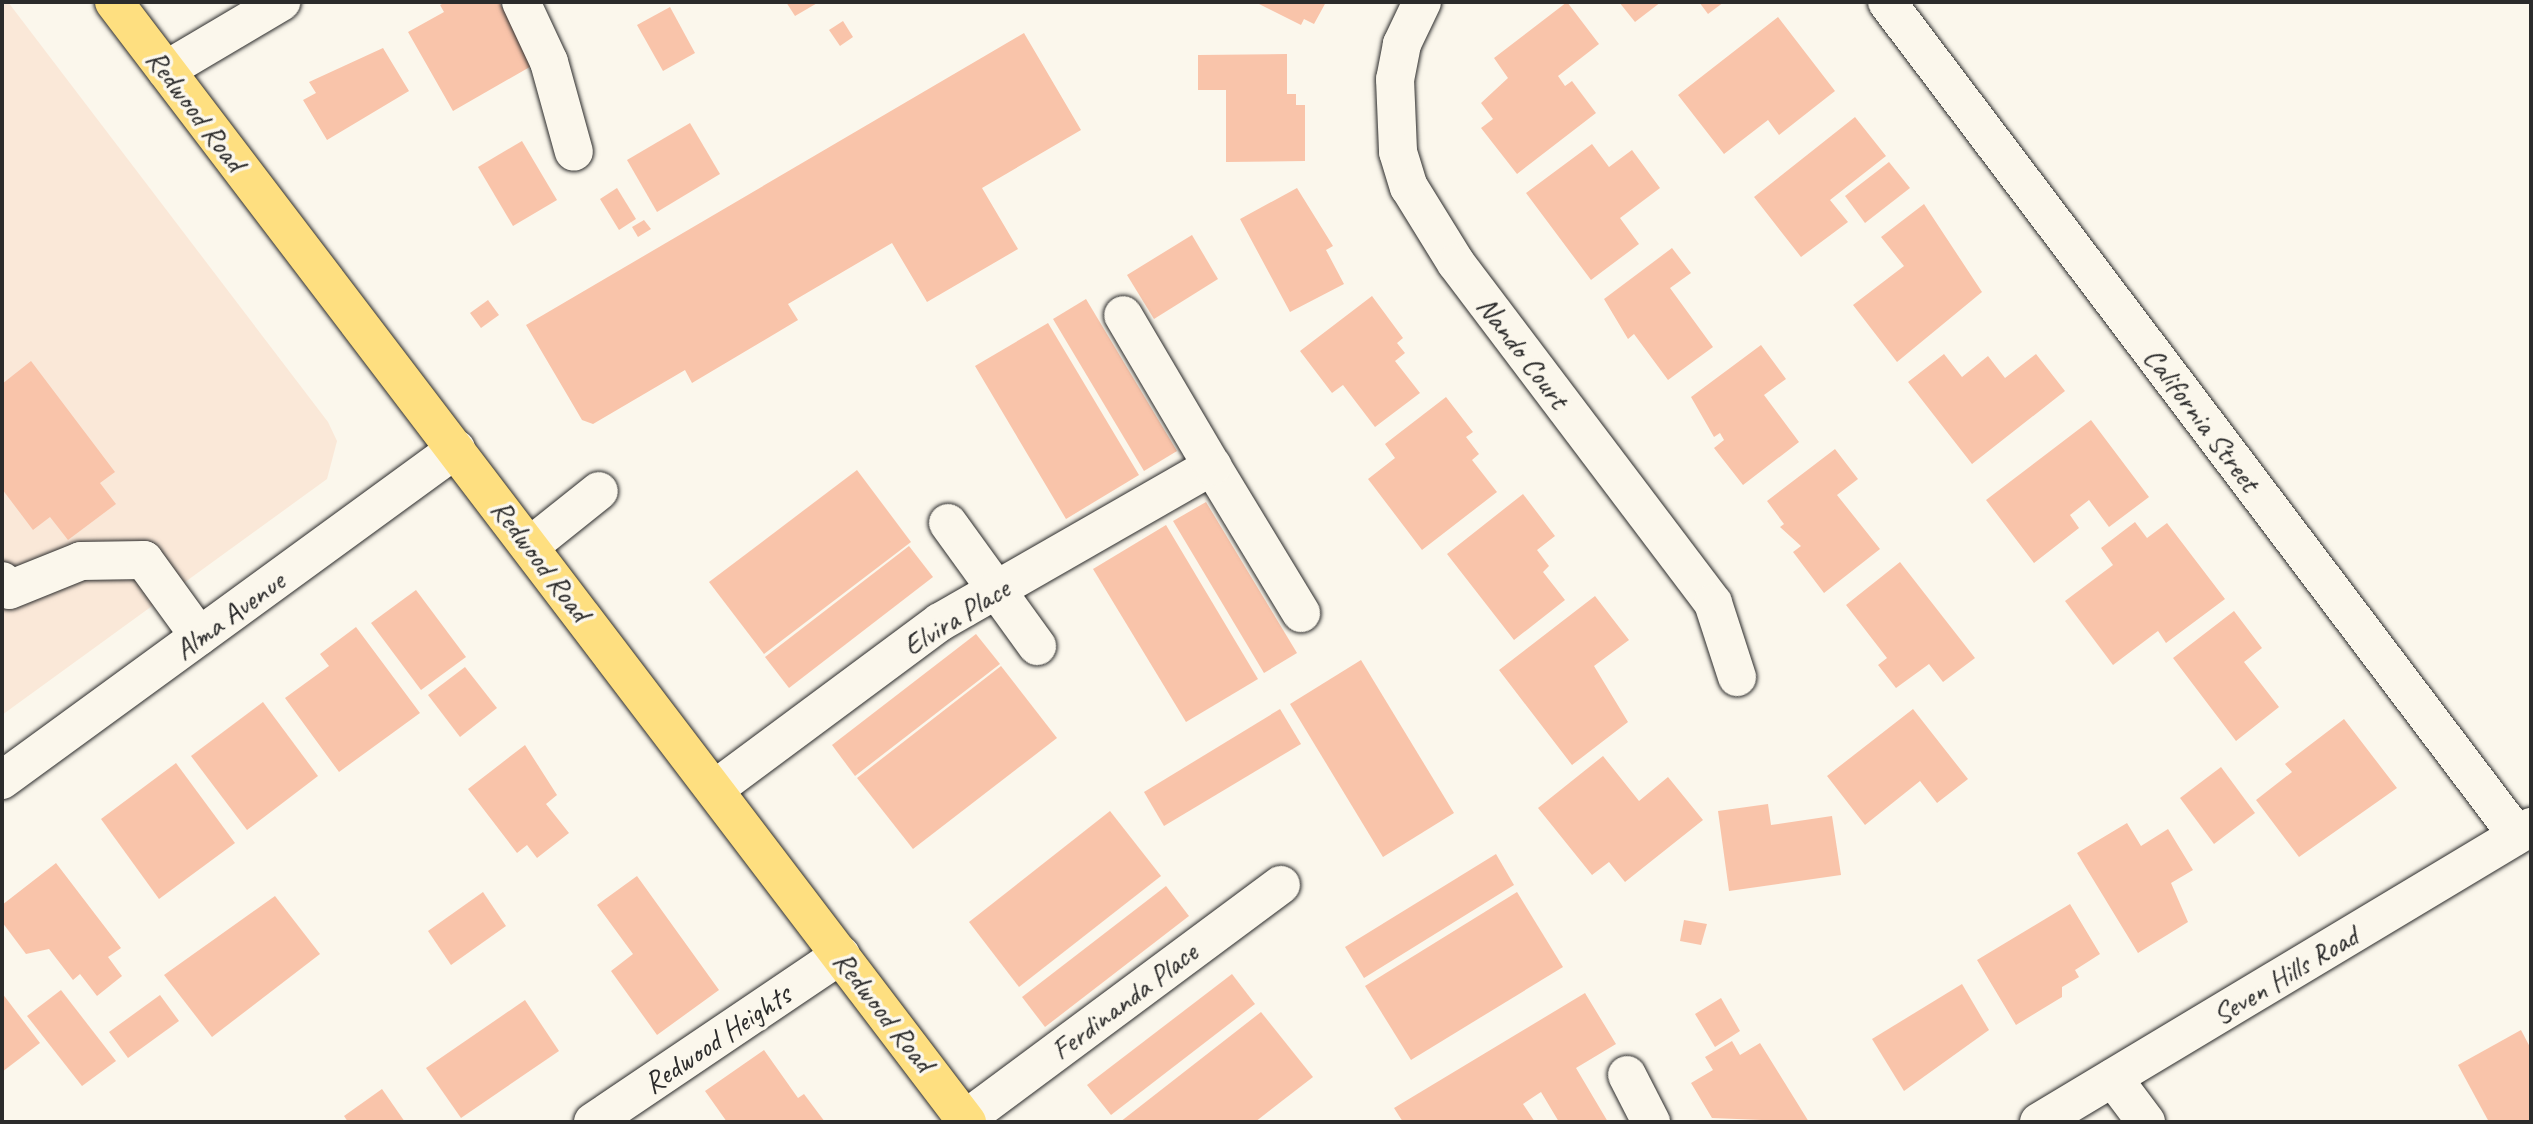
<!DOCTYPE html>
<html>
<head>
<meta charset="utf-8">
<style>
  body { margin:0 }
  #map { position:relative; width:2533px; height:1124px; overflow:hidden; background:#fbf7ec; font-family:Caveat,sans-serif }
  div>[style] { position:absolute }
  .built>* { inset:0; background:#fae8d8 }
  .building>* { inset:0; background:#f9c4aa }
  .roads { filter:drop-shadow(0 0 2px #2b2b2b) drop-shadow(0 0 2px #2b2b2b) }
  .minor>* { height:38px; margin:-19px; padding:0 19px; transform-origin:19px; border-radius:19px; background:#fbf7ec }
  .major>* { height:38px; margin:-19px; padding:0 19px; transform-origin:19px; border-radius:19px; background:#fedf80 }
  span { translate:-50% -50%; white-space:nowrap; text-align:center; line-height:1.15; -webkit-text-stroke:7px #fbf7ec; paint-order:stroke }
  .street-label { font-size:30px; color:#2b2b2b }
  .frame { position:absolute; inset:0; border:4px solid #2b2b2b; pointer-events:none }
</style>
</head>
<body>
<div id="map">
  <div class="built">
    <div style="clip-path:polygon(2px 2px,8px 2px,328px 422px,337px 441px,327px 479px,2px 715px)"></div>
  </div>
  <div class="building">
    <div style="clip-path:polygon(446px 2px,499px 2px,535px 64px,453px 111px,408px 32px,444px 12px,440px 5px)"></div>
    <div style="clip-path:polygon(786px 2px,819px 2px,795px 16px)"></div>
    <div style="clip-path:polygon(1255px 2px,1326px 2px,1314px 24px,1304px 19px,1301px 25px)"></div>
    <div style="clip-path:polygon(1567px 2px,1599px 44px,1558px 76px,1565px 86px,1572px 81px,1596px 113px,1517px 174px,1481px 128px,1493px 119px,1481px 103px,1508px 78px,1494px 58px)"></div>
    <div style="clip-path:polygon(1619px 2px,1661px 2px,1635px 22px)"></div>
    <div style="clip-path:polygon(1699px 2px,1724px 2px,1708px 14px)"></div>
    <div style="clip-path:polygon(670px 7px,695px 53px,663px 71px,637px 25px)"></div>
    <div style="clip-path:polygon(1778px 17px,1835px 91px,1779px 135px,1768px 120px,1724px 154px,1678px 95px)"></div>
    <div style="clip-path:polygon(843px 21px,853px 37px,840px 46px,829px 30px)"></div>
    <div style="clip-path:polygon(1024px 33px,1081px 130px,982px 188px,1018px 249px,927px 302px,892px 243px,788px 304px,798px 320px,692px 383px,685px 370px,593px 424px,582px 420px,526px 325px)"></div>
    <div style="clip-path:polygon(383px 48px,409px 91px,327px 140px,303px 100px,316px 93px,309px 82px)"></div>
    <div style="clip-path:polygon(1287px 54px,1287px 94px,1296px 94px,1296px 105px,1305px 105px,1305px 161px,1226px 162px,1226px 90px,1198px 90px,1198px 55px)"></div>
    <div style="clip-path:polygon(1855px 117px,1886px 156px,1830px 200px,1848px 222px,1801px 257px,1754px 197px)"></div>
    <div style="clip-path:polygon(690px 123px,720px 174px,657px 212px,627px 160px)"></div>
    <div style="clip-path:polygon(522px 141px,557px 200px,513px 226px,478px 167px)"></div>
    <div style="clip-path:polygon(1592px 144px,1609px 167px,1632px 150px,1660px 188px,1620px 218px,1639px 244px,1591px 280px,1526px 193px)"></div>
    <div style="clip-path:polygon(1889px 162px,1910px 188px,1865px 223px,1845px 196px)"></div>
    <div style="clip-path:polygon(617px 188px,636px 219px,619px 230px,600px 199px)"></div>
    <div style="clip-path:polygon(1297px 188px,1333px 246px,1326px 250px,1344px 284px,1290px 312px,1240px 219px)"></div>
    <div style="clip-path:polygon(1924px 204px,1982px 292px,1897px 362px,1853px 305px,1904px 266px,1881px 237px)"></div>
    <div style="clip-path:polygon(644px 220px,651px 229px,638px 237px,632px 227px)"></div>
    <div style="clip-path:polygon(1192px 235px,1218px 279px,1154px 319px,1127px 275px)"></div>
    <div style="clip-path:polygon(1672px 248px,1691px 273px,1670px 288px,1713px 347px,1668px 380px,1634px 334px,1628px 339px,1604px 299px)"></div>
    <div style="clip-path:polygon(1372px 296px,1403px 338px,1397px 343px,1405px 353px,1395px 361px,1420px 393px,1375px 427px,1343px 385px,1332px 393px,1300px 351px)"></div>
    <div style="clip-path:polygon(1086px 299px,1177px 451px,1144px 471px,1053px 319px)"></div>
    <div style="clip-path:polygon(488px 300px,499px 315px,481px 328px,470px 313px)"></div>
    <div style="clip-path:polygon(1048px 323px,1139px 475px,1066px 519px,975px 366px)"></div>
    <div style="clip-path:polygon(1761px 345px,1786px 379px,1764px 395px,1799px 442px,1743px 485px,1714px 448px,1724px 440px,1720px 433px,1714px 437px,1691px 397px)"></div>
    <div style="clip-path:polygon(1944px 354px,1962px 377px,1988px 356px,2005px 378px,2036px 354px,2065px 391px,1972px 464px,1908px 382px)"></div>
    <div style="clip-path:polygon(31px 361px,115px 472px,100px 483px,116px 504px,68px 540px,50px 517px,33px 530px,2px 489px,2px 384px)"></div>
    <div style="clip-path:polygon(1446px 397px,1473px 432px,1466px 437px,1479px 454px,1472px 460px,1497px 492px,1422px 550px,1368px 479px,1395px 458px,1385px 444px)"></div>
    <div style="clip-path:polygon(2091px 420px,2149px 497px,2109px 527px,2089px 500px,2070px 515px,2079px 528px,2034px 563px,1986px 500px)"></div>
    <div style="clip-path:polygon(1835px 449px,1858px 479px,1837px 495px,1880px 549px,1824px 593px,1793px 552px,1801px 546px,1780px 527px,1784px 524px,1767px 501px)"></div>
    <div style="clip-path:polygon(857px 470px,911px 542px,764px 654px,709px 582px)"></div>
    <div style="clip-path:polygon(1523px 494px,1555px 536px,1537px 550px,1549px 566px,1543px 572px,1565px 600px,1514px 640px,1447px 554px)"></div>
    <div style="clip-path:polygon(1206px 502px,1297px 653px,1264px 673px,1173px 521px)"></div>
    <div style="clip-path:polygon(2135px 522px,2147px 538px,2167px 523px,2225px 599px,2166px 643px,2158px 631px,2113px 665px,2065px 601px,2113px 565px,2101px 548px)"></div>
    <div style="clip-path:polygon(1166px 525px,1258px 679px,1186px 722px,1093px 569px)"></div>
    <div style="clip-path:polygon(909px 546px,933px 577px,789px 688px,765px 657px)"></div>
    <div style="clip-path:polygon(1900px 562px,1975px 658px,1943px 682px,1929px 664px,1896px 688px,1878px 665px,1887px 658px,1846px 605px)"></div>
    <div style="clip-path:polygon(416px 590px,466px 657px,421px 690px,371px 623px)"></div>
    <div style="clip-path:polygon(1595px 596px,1629px 640px,1594px 666px,1628px 722px,1572px 765px,1499px 670px)"></div>
    <div style="clip-path:polygon(2234px 611px,2262px 648px,2244px 662px,2279px 707px,2236px 741px,2173px 658px)"></div>
    <div style="clip-path:polygon(356px 627px,420px 713px,339px 772px,285px 698px,329px 666px,320px 654px)"></div>
    <div style="clip-path:polygon(976px 634px,1000px 664px,855px 776px,832px 745px)"></div>
    <div style="clip-path:polygon(1361px 660px,1454px 813px,1383px 857px,1290px 704px)"></div>
    <div style="clip-path:polygon(1001px 666px,1057px 738px,913px 849px,857px 778px)"></div>
    <div style="clip-path:polygon(465px 667px,497px 708px,460px 737px,428px 695px)"></div>
    <div style="clip-path:polygon(263px 702px,318px 776px,247px 830px,191px 756px)"></div>
    <div style="clip-path:polygon(1280px 709px,1301px 744px,1164px 826px,1144px 792px)"></div>
    <div style="clip-path:polygon(1913px 709px,1968px 779px,1937px 803px,1920px 781px,1865px 825px,1827px 776px)"></div>
    <div style="clip-path:polygon(2344px 719px,2397px 788px,2299px 857px,2256px 800px,2292px 772px,2285px 764px)"></div>
    <div style="clip-path:polygon(525px 745px,557px 795px,546px 804px,569px 833px,537px 858px,527px 845px,517px 853px,468px 789px)"></div>
    <div style="clip-path:polygon(1603px 756px,1639px 801px,1668px 777px,1703px 820px,1625px 882px,1609px 862px,1592px 875px,1538px 808px)"></div>
    <div style="clip-path:polygon(176px 763px,235px 843px,159px 899px,101px 819px)"></div>
    <div style="clip-path:polygon(2221px 767px,2255px 813px,2214px 844px,2180px 798px)"></div>
    <div style="clip-path:polygon(1768px 804px,1771px 825px,1832px 816px,1841px 875px,1729px 891px,1718px 811px)"></div>
    <div style="clip-path:polygon(1110px 811px,1161px 876px,1019px 987px,969px 922px)"></div>
    <div style="clip-path:polygon(2127px 823px,2141px 846px,2168px 829px,2193px 870px,2171px 883px,2188px 922px,2138px 953px,2077px 853px)"></div>
    <div style="clip-path:polygon(1496px 854px,1514px 885px,1364px 978px,1345px 947px)"></div>
    <div style="clip-path:polygon(56px 863px,121px 948px,108px 957px,122px 976px,97px 996px,80px 974px,73px 980px,49px 949px,26px 954px,2px 922px,2px 905px)"></div>
    <div style="clip-path:polygon(637px 876px,719px 990px,657px 1035px,611px 971px,633px 954px,597px 905px)"></div>
    <div style="clip-path:polygon(1166px 886px,1189px 916px,1045px 1027px,1022px 997px)"></div>
    <div style="clip-path:polygon(483px 892px,506px 926px,451px 965px,428px 931px)"></div>
    <div style="clip-path:polygon(1517px 892px,1563px 967px,1411px 1060px,1365px 986px)"></div>
    <div style="clip-path:polygon(275px 896px,320px 954px,212px 1037px,164px 975px)"></div>
    <div style="clip-path:polygon(2070px 904px,2100px 954px,2075px 970px,2079px 977px,2062px 987px,2062px 997px,2016px 1025px,1977px 960px)"></div>
    <div style="clip-path:polygon(1684px 920px,1707px 924px,1701px 945px,1680px 941px)"></div>
    <div style="clip-path:polygon(1232px 974px,1255px 1004px,1111px 1115px,1087px 1085px)"></div>
    <div style="clip-path:polygon(1962px 984px,1989px 1030px,1904px 1091px,1872px 1039px)"></div>
    <div style="clip-path:polygon(61px 990px,116px 1061px,82px 1086px,27px 1016px)"></div>
    <div style="clip-path:polygon(2px 993px,40px 1043px,2px 1072px)"></div>
    <div style="clip-path:polygon(1585px 993px,1616px 1044px,1576px 1068px,1608px 1122px,1559px 1122px,1541px 1092px,1523px 1104px,1535px 1122px,1403px 1122px,1394px 1108px)"></div>
    <div style="clip-path:polygon(160px 995px,179px 1021px,128px 1058px,109px 1032px)"></div>
    <div style="clip-path:polygon(1721px 998px,1740px 1031px,1715px 1047px,1695px 1014px)"></div>
    <div style="clip-path:polygon(525px 1000px,559px 1051px,461px 1118px,426px 1068px)"></div>
    <div style="clip-path:polygon(1261px 1012px,1313px 1077px,1255px 1122px,1120px 1122px)"></div>
    <div style="clip-path:polygon(2521px 1030px,2531px 1049px,2531px 1122px,2489px 1122px,2458px 1065px)"></div>
    <div style="clip-path:polygon(1732px 1041px,1740px 1055px,1760px 1043px,1809px 1122px,1712px 1118px,1691px 1083px,1713px 1070px,1705px 1057px)"></div>
    <div style="clip-path:polygon(764px 1050px,798px 1098px,804px 1094px,825px 1122px,727px 1122px,705px 1091px)"></div>
    <div style="clip-path:polygon(382px 1089px,405px 1122px,348px 1122px,344px 1116px)"></div>
  </div>
  <div class="roads">
    <div class="minor">
      <div style="left:521px;top:2px;width:66px;rotate:65deg"></div>
      <div style="left:549px;top:62px;width:93px;rotate:74.5deg"></div>
      <div style="left:1422px;top:2px;width:47px;rotate:115.5deg"></div>
      <div style="left:1402px;top:44px;width:36px;rotate:101deg"></div>
      <div style="left:1395px;top:79px;width:73px;rotate:87.6deg"></div>
      <div style="left:1398px;top:152px;width:37px;rotate:73deg"></div>
      <div style="left:1409px;top:187px;width:89px;rotate:58.3deg"></div>
      <div style="left:1456px;top:263px;width:426px;rotate:52.9deg"></div>
      <div style="left:1713px;top:603px;width:78px;rotate:72deg"></div>
      <div style="left:1887px;top:2px;width:1044px;rotate:52.9deg"></div>
      <div style="left:166px;top:70px;width:134px;rotate:-30.6deg"></div>
      <div style="left:1212px;top:466px;width:172px;rotate:58.8deg"></div>
      <div style="left:948px;top:523px;width:152px;rotate:54.1deg"></div>
      <div style="left:530px;top:546px;width:88px;rotate:-38.6deg"></div>
      <div style="left:2px;top:581px;width:11px;rotate:52deg"></div>
      <div style="left:9px;top:590px;width:78px;rotate:-21.9deg"></div>
      <div style="left:81px;top:561px;width:63px;rotate:-0.9deg"></div>
      <div style="left:144px;top:560px;width:94px;rotate:54.1deg"></div>
      <div style="left:2px;top:780px;width:562px;rotate:-36.09deg"></div>
      <div style="left:715px;top:789px;width:280px;rotate:-36.6deg"></div>
      <div style="left:940px;top:622px;width:314px;rotate:-29.8deg"></div>
      <div style="left:1212px;top:466px;width:175px;rotate:-120.5deg"></div>
      <div style="left:1627px;top:1075px;width:53px;rotate:62.9deg"></div>
      <div style="left:2113px;top:1078px;width:55px;rotate:53.1deg"></div>
      <div style="left:967px;top:1118px;width:391px;rotate:-36.6deg"></div>
      <div style="left:593px;top:1122px;width:299px;rotate:-34deg"></div>
      <div style="left:2039px;top:1122px;width:574px;rotate:-30.95deg"></div>
    </div>
    <div class="major">
      <div style="left:114px;top:2px;width:1408px;rotate:52.71deg"></div>
    </div>
  </div>
  <div class="street-label">
    <span style="left:196px;top:110px;rotate:53deg">Redwood Road</span>
    <span style="left:1523px;top:352px;rotate:53deg">Nando Court</span>
    <span style="left:2202px;top:419px;rotate:53deg">California Street</span>
    <span style="left:541px;top:560px;rotate:53deg">Redwood Road</span>
    <span style="left:229px;top:615px;rotate:-36deg">Alma Avenue</span>
    <span style="left:956px;top:617px;rotate:-32deg">Elvira Place</span>
    <span style="left:2285px;top:975px;rotate:-31deg">Seven Hills Road</span>
    <span style="left:1124px;top:1001px;rotate:-37deg">Ferdinanda Place</span>
    <span style="left:884px;top:1011px;rotate:52deg">Redwood Road</span>
    <span style="left:717px;top:1039px;rotate:-34deg">Redwood Heights</span>
  </div>
  <div class="frame"></div>
</div>
</body>
</html>
